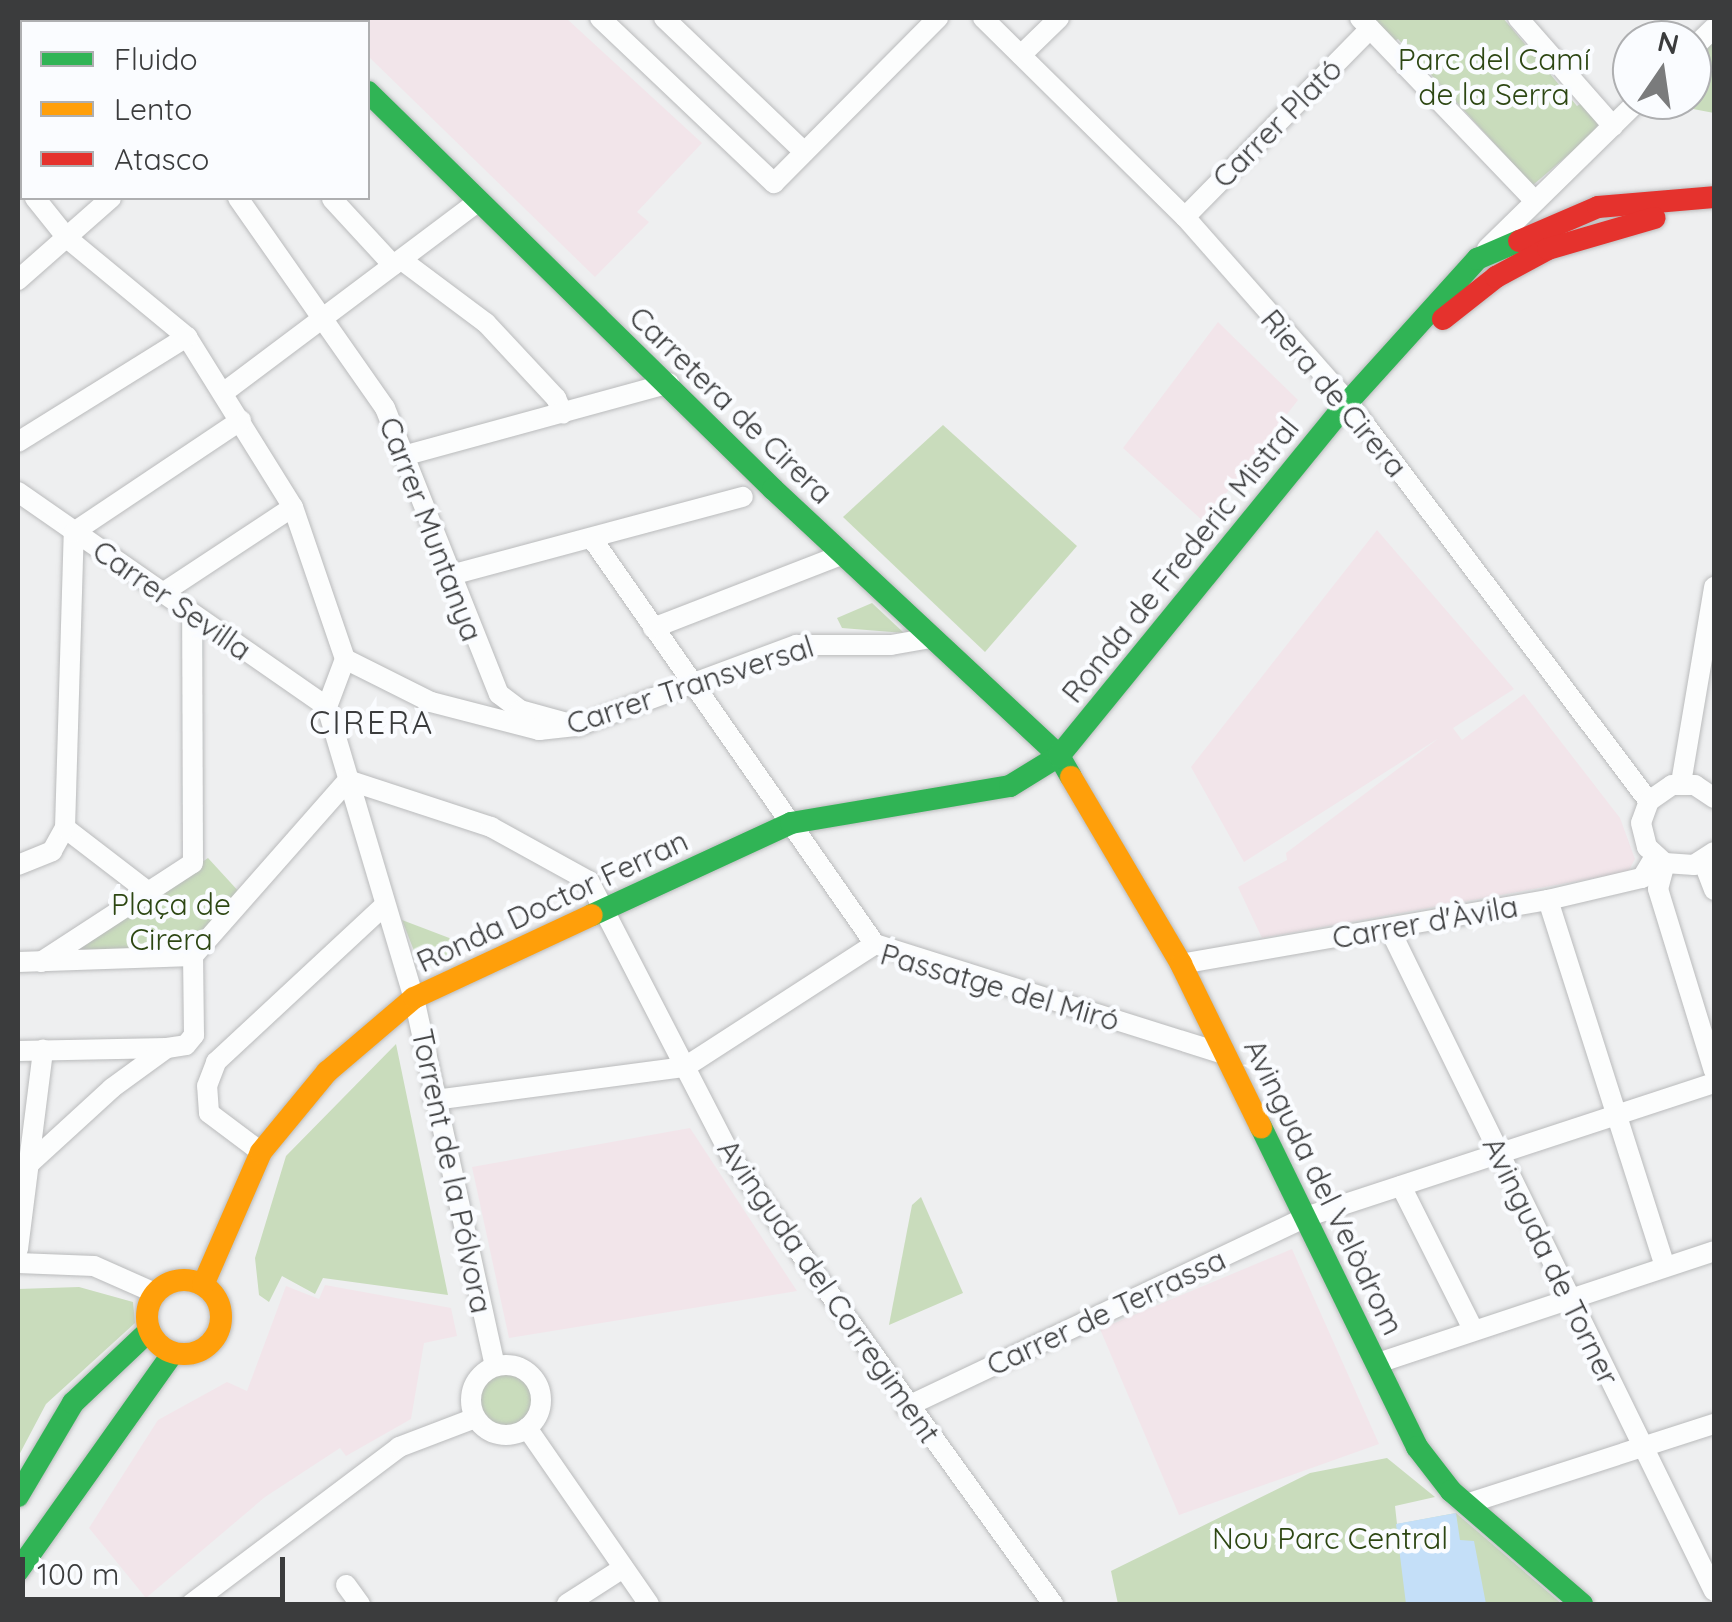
<!DOCTYPE html>
<html>
<head>
<meta charset="utf-8">
<style>
  body { margin:0 }
  #map { position:relative; width:1732px; height:1622px; overflow:hidden; background:#eeeff0; font-family:Quicksand,sans-serif }
  div>[style] { position:absolute }
  .education>* { inset:0; background:#f2e5ea }
  .green>* { inset:0; background:#c9dcbc }
  .round { border-radius:50% }
  .water>* { inset:0; background:#c4dff8 }
  .roads { filter:drop-shadow(0 0 2px #babbbc) drop-shadow(0 0 2px #babbbc) }
  .street>* { height:20px; margin:-10px; padding:0 10px; transform-origin:10px; border-radius:10px; background:#fcfdfd }
  .street>.ring { margin:-10px; padding:0; box-sizing:content-box; background:none; border:20px solid #fcfdfd; border-radius:50% }
  .fast>* { height:22px; margin:-11px; padding:0 11px; transform-origin:11px; border-radius:11px; background:#30b455 }
  .slow>* { height:22px; margin:-11px; padding:0 11px; transform-origin:11px; border-radius:11px; background:#ff9f0a }
  .slow>.ring { margin:-11px; padding:0; box-sizing:content-box; background:none; border:22px solid #ff9f0a; border-radius:50% }
  .jam>* { height:22px; margin:-11px; padding:0 11px; transform-origin:11px; border-radius:11px; background:#e5322d }
  span { translate:-50% -50%; white-space:nowrap; text-align:center; line-height:1.15; -webkit-text-stroke:9px #fafcff; paint-order:stroke }
  .park-label { font-size:30px; color:#2d4713 }
  .street-label { font-size:30px; color:#3b3c3d }
  .neighbourhood-label { font-size:32px; color:#3b3c3d; letter-spacing:2.5px }
  .frame { position:absolute; inset:0; border:20px solid #3b3c3d; pointer-events:none }
  .legend { position:absolute; left:20px; top:20px; width:350px; height:180px; box-sizing:border-box; background:#fafcff; border:2px solid #aeafb1; margin:0; padding:12px 18px; list-style:none; font-size:30px; color:#3b3c3d }
  .legend li { display:flex; align-items:center; gap:20px; height:50px }
  .legend b { width:50px; border:2px solid #aeafb1 }
  .north { position:absolute; left:1612px; top:20px; width:100px; height:100px; box-sizing:border-box; background:#fafcff; border:2px solid #aeafb1; border-radius:50%; rotate:13deg; font-size:28px; font-weight:700; line-height:40px; text-align:center; color:#3b3c3d }
  .north::after { content:''; display:block; margin:auto; width:35px; height:45px; background:#7a7b7c; clip-path:polygon(50% 0,100% 100%,50% 72%,0 100%) }
  .scale { position:absolute; left:20px; top:1557px; width:265px; height:45px; box-sizing:border-box; border:5px solid #3b3c3d; border-top:0; padding-left:12px; font-size:30px; line-height:35px; white-space:nowrap; color:#3b3c3d; -webkit-text-stroke:8px #fafcff; paint-order:stroke }
</style>
</head>
<body>
<div id="map">
  <div class="education">
    <div style="clip-path:polygon(329px 18px,566px 18px,702px 143px,637px 212px,649px 222px,595px 277px,368px 56px,368px 22px)"></div>
    <div style="clip-path:polygon(1218px 322px,1298px 400px,1204px 522px,1123px 448px)"></div>
    <div style="clip-path:polygon(1377px 530px,1514px 689px,1453px 728px,1462px 740px,1524px 694px,1620px 818px,1635px 859px,1628px 872px,1262px 938px,1238px 887px,1287px 860px,1286px 853px,1439px 738px,1244px 862px,1191px 767px)"></div>
    <div style="clip-path:polygon(690px 1128px,797px 1291px,509px 1338px,472px 1167px)"></div>
    <div style="clip-path:polygon(1292px 1249px,1379px 1444px,1179px 1515px,1100px 1329px)"></div>
    <div style="clip-path:polygon(325px 1285px,451px 1308px,457px 1336px,424px 1343px,411px 1419px,346px 1456px,340px 1448px,265px 1497px,146px 1598px,89px 1528px,158px 1420px,227px 1382px,247px 1391px,286px 1286px,319px 1299px)"></div>
  </div>
  <div class="green">
    <div style="clip-path:polygon(1367px 18px,1503px 18px,1577px 106px,1583px 102px,1599px 122px,1595px 132px,1533px 185px,1398px 39px,1392px 43px)"></div>
    <div style="clip-path:polygon(1714px 35px,1714px 113px,1667px 104px,1664px 100px,1692px 100px,1692px 56px)"></div>
    <div style="clip-path:polygon(943px 425px,1077px 546px,985px 652px,843px 517px)"></div>
    <div style="clip-path:polygon(872px 603px,904px 633px,842px 628px,837px 618px)"></div>
    <div style="clip-path:polygon(208px 858px,241px 894px,184px 953px,66px 954px)"></div>
    <div style="clip-path:polygon(402px 920px,473px 947px,421px 969px)"></div>
    <div style="clip-path:polygon(396px 1044px,448px 1295px,323px 1278px,315px 1294px,282px 1276px,269px 1302px,259px 1295px,255px 1258px,286px 1156px)"></div>
    <div style="clip-path:polygon(921px 1197px,963px 1293px,889px 1325px,912px 1205px)"></div>
    <div style="clip-path:polygon(79px 1287px,133px 1302px,135px 1323px,46px 1404px,18px 1457px,18px 1289px)"></div>
    <div class="round" style="left:479px;top:1372px;width:54px;height:54px"></div>
    <div style="clip-path:polygon(1387px 1458px,1435px 1497px,1395px 1506px,1397px 1524px,1456px 1513px,1562px 1604px,1118px 1604px,1111px 1571px,1310px 1473px)"></div>
  </div>
  <div class="water">
    <div style="clip-path:polygon(1456px 1513px,1460px 1540px,1474px 1541px,1486px 1604px,1406px 1604px,1396px 1524px)"></div>
  </div>
  <div class="roads">
    <div class="street">
      <div style="left:71px;top:18px;width:6px;rotate:39deg"></div>
      <div style="left:294px;top:18px;width:6px;rotate:39deg"></div>
      <div style="left:600px;top:18px;width:240px;rotate:43.5deg"></div>
      <div style="left:774px;top:183px;width:233px;rotate:-45.2deg"></div>
      <div style="left:664px;top:18px;width:194px;rotate:43.7deg"></div>
      <div style="left:983px;top:18px;width:284px;rotate:44.6deg"></div>
      <div style="left:1185px;top:217px;width:247px;rotate:48.6deg"></div>
      <div style="left:1348px;top:402px;width:500px;rotate:53deg"></div>
      <div style="left:1360px;top:18px;width:252px;rotate:46.3deg"></div>
      <div style="left:1518px;top:18px;width:144px;rotate:48.7deg"></div>
      <div style="left:1692px;top:49px;width:30px;rotate:-44deg"></div>
      <div style="left:1021px;top:55px;width:53px;rotate:-44.2deg"></div>
      <div style="left:18px;top:176px;width:7px;rotate:56deg"></div>
      <div style="left:35px;top:198px;width:51px;rotate:51.3deg"></div>
      <div style="left:67px;top:238px;width:156px;rotate:39.5deg"></div>
      <div style="left:187px;top:337px;width:200px;rotate:58.1deg"></div>
      <div style="left:293px;top:507px;width:161px;rotate:71.1deg"></div>
      <div style="left:345px;top:659px;width:51px;rotate:110.6deg"></div>
      <div style="left:327px;top:707px;width:304px;rotate:73.4deg"></div>
      <div style="left:414px;top:998px;width:377px;rotate:77.6deg"></div>
      <div style="left:238px;top:198px;width:256px;rotate:55deg"></div>
      <div style="left:385px;top:408px;width:308px;rotate:68.3deg"></div>
      <div style="left:499px;top:694px;width:26px;rotate:37deg"></div>
      <div style="left:520px;top:710px;width:60px;rotate:15.4deg"></div>
      <div style="left:332px;top:199px;width:90px;rotate:47.3deg"></div>
      <div style="left:1185px;top:217px;width:264px;rotate:-45.5deg"></div>
      <div style="left:1487px;top:249px;width:213px;rotate:-44.4deg"></div>
      <div style="left:403px;top:261px;width:104px;rotate:36.8deg"></div>
      <div style="left:486px;top:323px;width:103px;rotate:47deg"></div>
      <div style="left:556px;top:398px;width:17px;rotate:66deg"></div>
      <div style="left:18px;top:280px;width:124px;rotate:-41.4deg"></div>
      <div style="left:223px;top:393px;width:316px;rotate:-36.9deg"></div>
      <div style="left:18px;top:442px;width:199px;rotate:-31.9deg"></div>
      <div style="left:403px;top:456px;width:276px;rotate:-15.3deg"></div>
      <div style="left:18px;top:492px;width:376px;rotate:34.8deg"></div>
      <div style="left:593px;top:540px;width:493px;rotate:55.1deg"></div>
      <div style="left:451px;top:575px;width:302px;rotate:-15deg"></div>
      <div style="left:161px;top:594px;width:158px;rotate:-33.4deg"></div>
      <div style="left:653px;top:628px;width:205px;rotate:-21.2deg"></div>
      <div style="left:345px;top:659px;width:96px;rotate:26.6deg"></div>
      <div style="left:431px;top:702px;width:112px;rotate:14.5deg"></div>
      <div style="left:539px;top:730px;width:39px;rotate:-6deg"></div>
      <div style="left:578px;top:726px;width:233px;rotate:-20.4deg"></div>
      <div style="left:796px;top:645px;width:95px"></div>
      <div style="left:891px;top:645px;width:39px;rotate:-10deg"></div>
      <div style="left:1681px;top:783px;width:199px;rotate:-80.4deg"></div>
      <div style="left:1714px;top:798px;width:23px;rotate:-146deg"></div>
      <div style="left:1695px;top:785px;width:23px;rotate:180deg"></div>
      <div style="left:1672px;top:785px;width:28px;rotate:145deg"></div>
      <div style="left:1649px;top:801px;width:23px;rotate:110deg"></div>
      <div style="left:1641px;top:823px;width:25px;rotate:76deg"></div>
      <div style="left:1647px;top:847px;width:24px;rotate:42deg"></div>
      <div style="left:1665px;top:863px;width:29px;rotate:4deg"></div>
      <div style="left:1694px;top:865px;width:24px;rotate:-33deg"></div>
      <div style="left:65px;top:828px;width:103px;rotate:37.5deg"></div>
      <div style="left:1703px;top:861px;width:31px;rotate:69deg"></div>
      <div style="left:1665px;top:863px;width:27px;rotate:105deg"></div>
      <div style="left:1658px;top:889px;width:190px;rotate:72.9deg"></div>
      <div style="left:18px;top:865px;width:37px;rotate:-22deg"></div>
      <div style="left:52px;top:851px;width:26px;rotate:-61deg"></div>
      <div style="left:65px;top:828px;width:296px;rotate:-88.3deg"></div>
      <div style="left:74px;top:532px;width:201px;rotate:-33.8deg"></div>
      <div style="left:1548px;top:900px;width:384px;rotate:72.3deg"></div>
      <div style="left:1390px;top:930px;width:736px;rotate:63.89deg"></div>
      <div style="left:18px;top:962px;width:175px;rotate:-2deg"></div>
      <div style="left:41px;top:962px;width:181px;rotate:-33.1deg"></div>
      <div style="left:193px;top:863px;width:248px;rotate:-90.2deg"></div>
      <div style="left:1181px;top:964px;width:373px;rotate:-9.9deg"></div>
      <div style="left:1548px;top:900px;width:97px;rotate:-13.2deg"></div>
      <div style="left:1642px;top:878px;width:26px;rotate:-59deg"></div>
      <div style="left:18px;top:1051px;width:149px;rotate:-1.2deg"></div>
      <div style="left:434px;top:1100px;width:253px;rotate:-7.5deg"></div>
      <div style="left:685px;top:1067px;width:226px;rotate:-32.9deg"></div>
      <div style="left:875px;top:944px;width:368px;rotate:17.5deg"></div>
      <div style="left:261px;top:1152px;width:65px;rotate:-143.1deg"></div>
      <div style="left:209px;top:1113px;width:27px;rotate:-94deg"></div>
      <div style="left:207px;top:1086px;width:26px;rotate:-69deg"></div>
      <div style="left:216px;top:1062px;width:228px;rotate:-42.9deg"></div>
      <div style="left:27px;top:1166px;width:115px;rotate:-42.5deg"></div>
      <div style="left:112px;top:1088px;width:68px;rotate:-36deg"></div>
      <div style="left:167px;top:1048px;width:19px;rotate:-9deg"></div>
      <div style="left:186px;top:1045px;width:13px;rotate:-51deg"></div>
      <div style="left:194px;top:1035px;width:79px;rotate:-90.7deg"></div>
      <div style="left:193px;top:956px;width:235px;rotate:-48.6deg"></div>
      <div style="left:348px;top:780px;width:151px;rotate:18.2deg"></div>
      <div style="left:491px;top:827px;width:112px;rotate:28.9deg"></div>
      <div style="left:589px;top:881px;width:312px;rotate:62.7deg"></div>
      <div style="left:732px;top:1158px;width:550px;rotate:54.26deg"></div>
      <div style="left:1401px;top:1186px;width:158px;rotate:63.3deg"></div>
      <div style="left:18px;top:1249px;width:201px;rotate:-82.8deg"></div>
      <div style="left:18px;top:1263px;width:76px;rotate:2.3deg"></div>
      <div style="left:94px;top:1266px;width:67px;rotate:23.9deg"></div>
      <div style="left:1378px;top:1363px;width:354px;rotate:-18.4deg"></div>
      <div class="ring" style="left:471px;top:1365px;width:50px;height:50px"></div>
      <div style="left:906px;top:1407px;width:443px;rotate:-25.4deg"></div>
      <div style="left:1306px;top:1217px;width:429px;rotate:-18.2deg"></div>
      <div style="left:527px;top:1428px;width:214px;rotate:55.3deg"></div>
      <div style="left:1466px;top:1504px;width:261px;rotate:-17.9deg"></div>
      <div style="left:346px;top:1585px;width:24px;rotate:54deg"></div>
      <div style="left:191px;top:1604px;width:261px;rotate:-37deg"></div>
      <div style="left:399px;top:1447px;width:81px;rotate:-20.9deg"></div>
      <div style="left:567px;top:1604px;width:67px;rotate:-32.7deg"></div>
    </div>
    <div class="fast">
      <div style="left:368px;top:92px;width:567px;rotate:44.43deg"></div>
      <div style="left:773px;top:489px;width:391px;rotate:43deg"></div>
      <div style="left:1059px;top:756px;width:24px;rotate:60deg"></div>
      <div style="left:592px;top:915px;width:219px;rotate:-24.8deg"></div>
      <div style="left:791px;top:823px;width:222px;rotate:-9.6deg"></div>
      <div style="left:1010px;top:786px;width:57px;rotate:-31.5deg"></div>
      <div style="left:1059px;top:756px;width:457px;rotate:-50.8deg"></div>
      <div style="left:1348px;top:402px;width:193px;rotate:-47.9deg"></div>
      <div style="left:1477px;top:259px;width:46px;rotate:-23.2deg"></div>
      <div style="left:1261px;top:1127px;width:356px;rotate:64deg"></div>
      <div style="left:1417px;top:1447px;width:56px;rotate:52.3deg"></div>
      <div style="left:1451px;top:1491px;width:173px;rotate:40.8deg"></div>
      <div style="left:18px;top:1496px;width:108px;rotate:-59.4deg"></div>
      <div style="left:73px;top:1403px;width:105px;rotate:-43.5deg"></div>
      <div style="left:18px;top:1571px;width:267px;rotate:-54.6deg"></div>
    </div>
    <div class="slow">
      <div style="left:1071px;top:777px;width:217px;rotate:59.5deg"></div>
      <div style="left:1181px;top:964px;width:182px;rotate:63.9deg"></div>
      <div class="ring" style="left:147px;top:1280px;width:52px;height:52px"></div>
      <div style="left:203px;top:1285px;width:145px;rotate:-66.4deg"></div>
      <div style="left:261px;top:1152px;width:104px;rotate:-50.5deg"></div>
      <div style="left:327px;top:1072px;width:114px;rotate:-40.4deg"></div>
      <div style="left:414px;top:998px;width:196px;rotate:-25deg"></div>
    </div>
    <div class="jam">
      <div style="left:1519px;top:241px;width:86px;rotate:-23.3deg"></div>
      <div style="left:1598px;top:207px;width:116px;rotate:-4.9deg"></div>
      <div style="left:1443px;top:319px;width:68px;rotate:-38.4deg"></div>
      <div style="left:1496px;top:277px;width:59px;rotate:-28.3deg"></div>
      <div style="left:1548px;top:249px;width:111px;rotate:-16.2deg"></div>
    </div>
  </div>
  <div class="park-label">
    <span style="left:1494px;top:76px">Parc del Camí<br>de la Serra</span>
    <span style="left:171px;top:921px">Plaça de<br>Cirera</span>
    <span style="left:1330px;top:1538px">Nou Parc Central</span>
  </div>
  <div class="street-label">
    <span style="left:1277px;top:123px;rotate:-45deg">Carrer Plató</span>
    <span style="left:1334px;top:393px;rotate:50deg">Riera de Cirera</span>
    <span style="left:731px;top:405px;rotate:44deg">Carretera de Cirera</span>
    <span style="left:431px;top:529px;rotate:69deg">Carrer Muntanya</span>
    <span style="left:1180px;top:560px;rotate:-51deg">Ronda de Frederic Mistral</span>
    <span style="left:172px;top:600px;rotate:35deg">Carrer Sevilla</span>
    <span style="left:690px;top:685px;rotate:-18deg">Carrer Transversal</span>
    <span style="left:552px;top:901px;rotate:-25deg">Ronda Doctor Ferran</span>
    <span style="left:1425px;top:922px;rotate:-10deg">Carrer d'Àvila</span>
    <span style="left:1000px;top:987px;rotate:16deg">Passatge del Miró</span>
    <span style="left:452px;top:1171px;rotate:78deg">Torrent de la Pólvora</span>
    <span style="left:1324px;top:1187px;rotate:64deg">Avinguda del Velòdrom</span>
    <span style="left:1551px;top:1261px;rotate:64deg">Avinguda de Torner</span>
    <span style="left:829px;top:1291px;rotate:55deg">Avinguda del Corregiment</span>
    <span style="left:1106px;top:1312px;rotate:-25deg">Carrer de Terrassa</span>
  </div>
  <div class="neighbourhood-label">
    <span style="left:372px;top:722px">CIRERA</span>
  </div>
  <div class="frame"></div>
  <ul class="legend">
  <li><b style="height:12px;background:#30b455"></b>Fluido</li>
  <li><b style="height:12px;background:#ff9f0a"></b>Lento</li>
  <li><b style="height:12px;background:#e5322d"></b>Atasco</li>
  </ul>
  <div class="north">N</div>
  <div class="scale">100 m</div>
</div>
</body>
</html>
